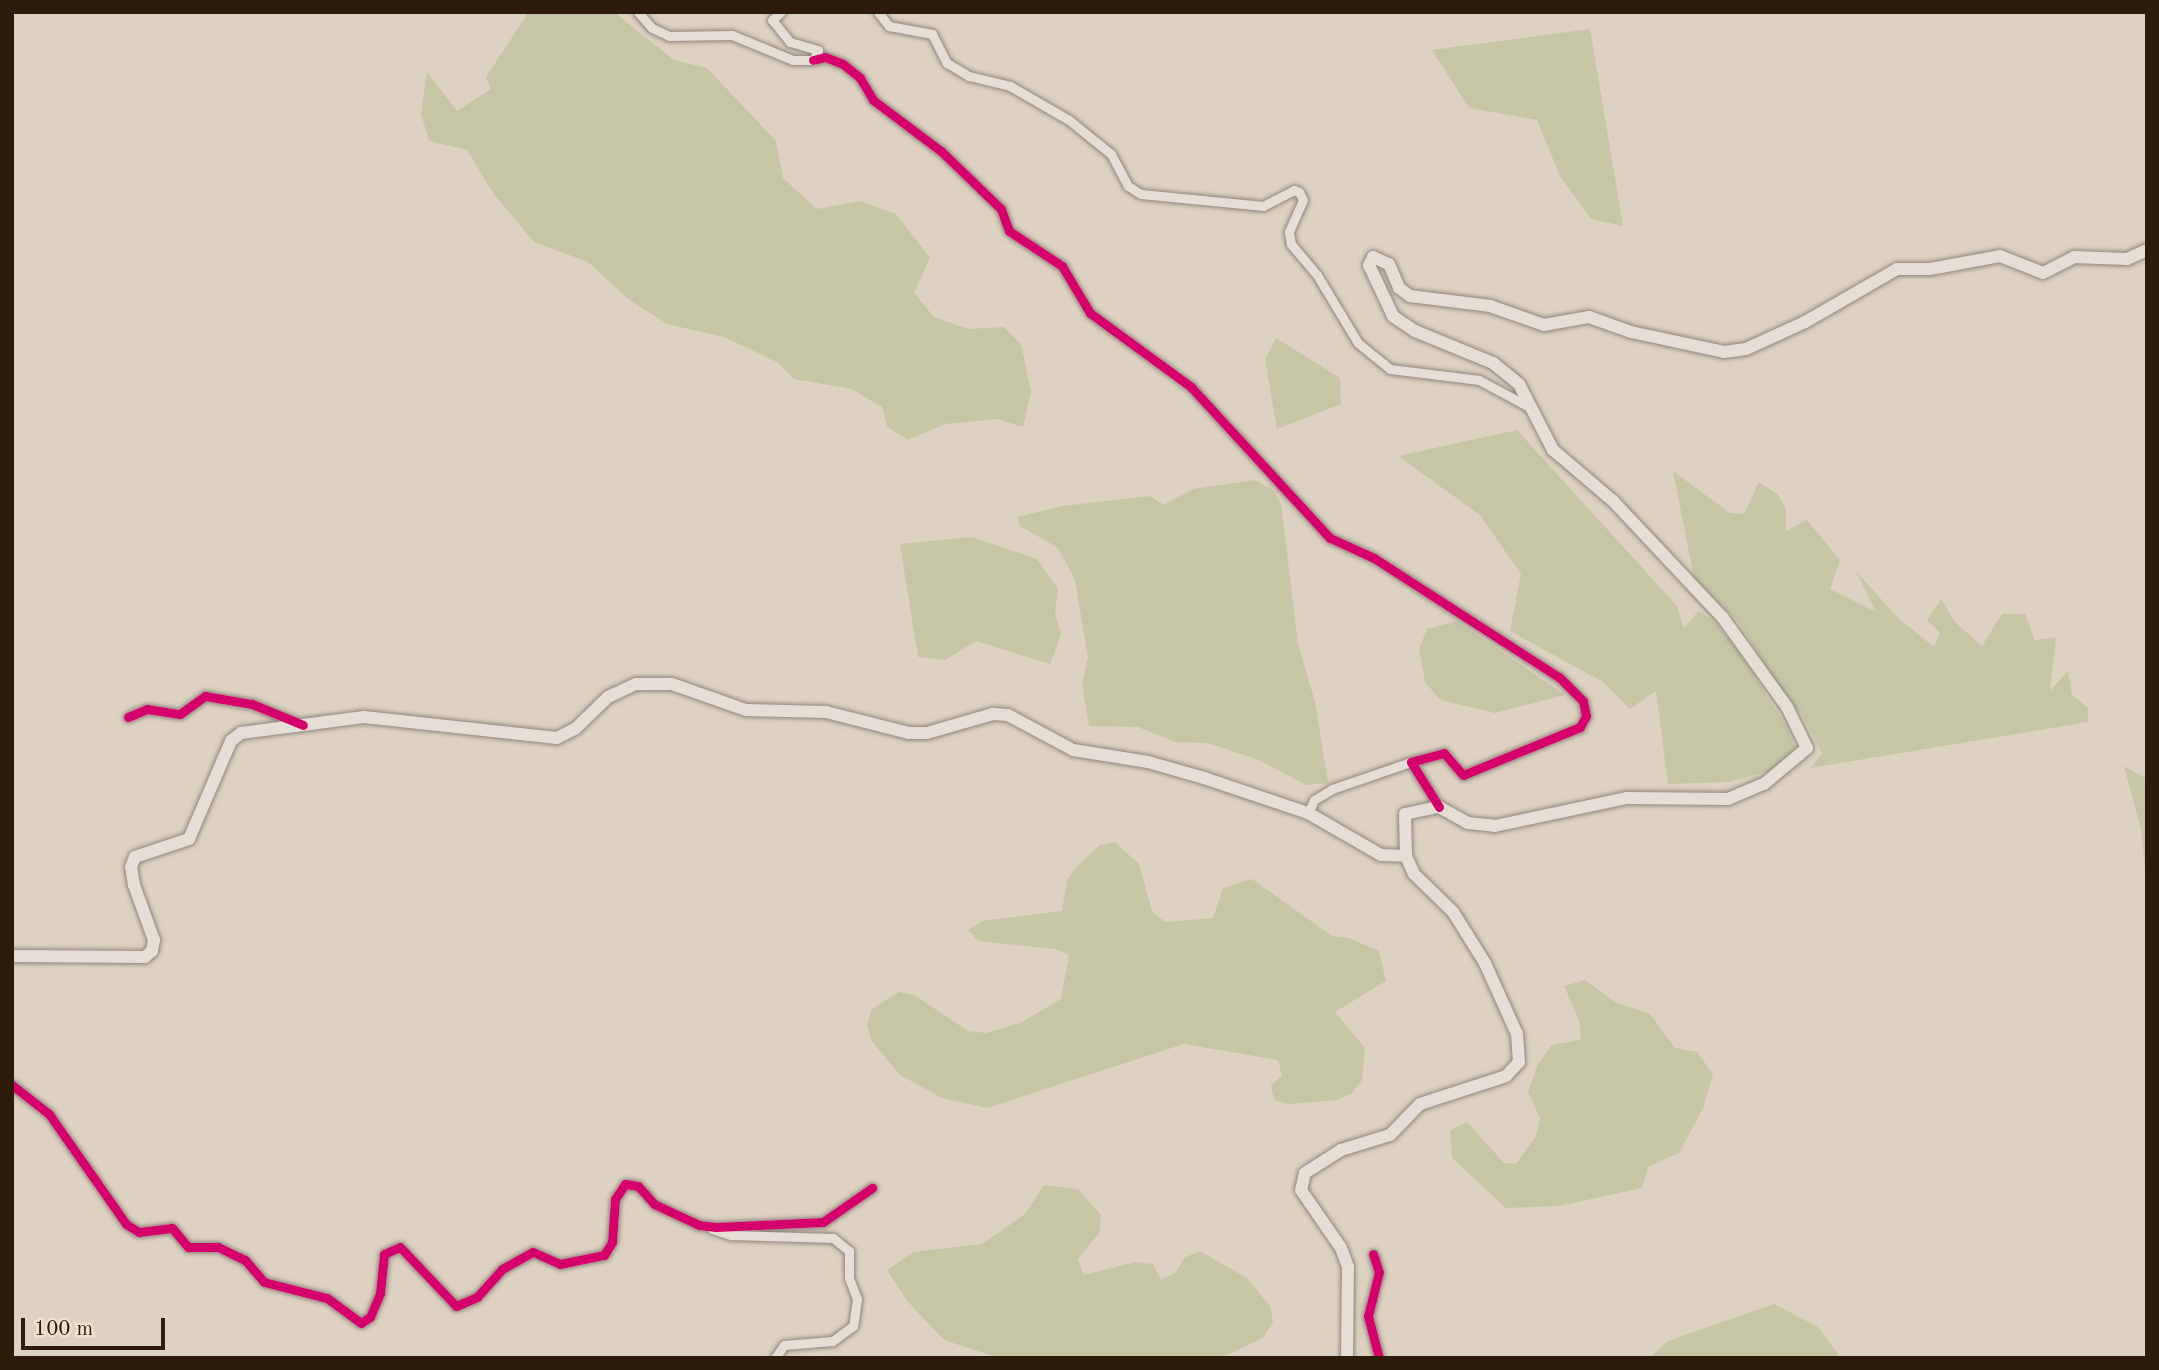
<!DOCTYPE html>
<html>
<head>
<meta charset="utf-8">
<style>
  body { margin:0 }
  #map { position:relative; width:2159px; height:1370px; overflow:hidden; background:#ddd1c1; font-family:"Old Standard TT",serif }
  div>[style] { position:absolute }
  .green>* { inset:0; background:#c6c6a6 }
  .roads { filter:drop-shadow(0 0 2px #8f867b) drop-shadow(0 0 2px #8f867b) }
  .minor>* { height:9px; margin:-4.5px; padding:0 4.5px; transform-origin:4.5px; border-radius:4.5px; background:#e5ded5 }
  .secondary>* { height:12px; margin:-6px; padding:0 6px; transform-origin:6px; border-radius:6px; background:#e5ded5 }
  .cycleway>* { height:9px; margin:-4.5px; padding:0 4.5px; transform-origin:4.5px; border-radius:4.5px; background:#d6006c }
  span { translate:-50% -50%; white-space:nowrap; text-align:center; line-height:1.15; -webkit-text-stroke:5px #f1e2ce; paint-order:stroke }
  .frame { position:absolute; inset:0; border:14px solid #2e1b0a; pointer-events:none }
  .scale { position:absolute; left:21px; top:1318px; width:144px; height:32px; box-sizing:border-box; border:4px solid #2e1b0a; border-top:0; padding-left:9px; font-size:21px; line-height:24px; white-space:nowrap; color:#2e1b0a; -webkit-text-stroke:5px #f1e2ce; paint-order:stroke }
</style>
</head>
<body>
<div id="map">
  <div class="green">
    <div style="clip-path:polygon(614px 12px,674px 60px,707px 68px,776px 141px,783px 178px,817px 209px,860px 201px,896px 214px,930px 258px,914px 293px,934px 317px,968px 329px,1004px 327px,1021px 344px,1031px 391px,1023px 427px,997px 419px,945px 424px,908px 440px,887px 427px,882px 407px,852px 389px,794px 379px,777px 362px,724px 337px,667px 324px,627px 298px,588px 262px,534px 242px,493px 193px,467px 150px,429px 141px,421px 114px,427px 72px,457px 111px,491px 89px,486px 77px,528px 13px)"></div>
    <div style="clip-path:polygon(1590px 29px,1623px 226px,1591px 219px,1560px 176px,1537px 120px,1469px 108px,1432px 50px)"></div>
    <div style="clip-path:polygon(1276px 338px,1340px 378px,1341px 404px,1277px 429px,1265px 359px)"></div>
    <div style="clip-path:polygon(1517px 430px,1677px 606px,1684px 629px,1698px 611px,1715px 622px,1741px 655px,1788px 729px,1794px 747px,1786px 767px,1728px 782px,1668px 784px,1656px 691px,1630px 709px,1603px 682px,1510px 631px,1521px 574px,1480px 515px,1398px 456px)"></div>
    <div style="clip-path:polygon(1673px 471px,1730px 513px,1744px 514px,1759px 482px,1778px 495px,1786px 509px,1786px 531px,1807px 520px,1840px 560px,1830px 589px,1876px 612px,1856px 571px,1898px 618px,1934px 647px,1940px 633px,1927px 620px,1941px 599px,1955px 622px,1982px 646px,2002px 614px,2025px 614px,2035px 640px,2056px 637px,2050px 691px,2068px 671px,2072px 695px,2088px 708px,2088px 722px,1810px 768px,1822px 753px,1801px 713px,1788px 702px,1738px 621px,1694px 578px)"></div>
    <div style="clip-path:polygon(1255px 480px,1274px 491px,1281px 504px,1298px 644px,1315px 702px,1328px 783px,1306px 785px,1259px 760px,1208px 743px,1175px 742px,1138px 727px,1089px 726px,1082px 685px,1088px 657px,1075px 580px,1058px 548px,1020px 526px,1017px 517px,1062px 506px,1150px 496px,1164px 505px,1193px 489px)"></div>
    <div style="clip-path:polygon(972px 537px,1037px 559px,1058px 589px,1055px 613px,1061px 635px,1050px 664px,976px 641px,945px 660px,918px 657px,900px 544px)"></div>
    <div style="clip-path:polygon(1457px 621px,1565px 695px,1495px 713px,1440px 700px,1425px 682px,1419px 649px,1427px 629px)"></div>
    <div style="clip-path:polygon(2124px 766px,2147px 779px,2147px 888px,2141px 829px)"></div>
    <div style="clip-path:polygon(1115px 842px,1139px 864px,1152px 911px,1165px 922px,1213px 918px,1223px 888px,1252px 879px,1332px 936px,1349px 938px,1379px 951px,1386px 981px,1335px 1012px,1365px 1048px,1362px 1080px,1352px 1093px,1337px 1100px,1289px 1104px,1274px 1100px,1271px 1085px,1282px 1076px,1278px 1060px,1184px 1044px,987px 1108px,942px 1098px,900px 1075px,871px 1040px,867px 1024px,872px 1009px,899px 992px,914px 995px,968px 1031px,986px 1033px,1020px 1023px,1061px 999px,1069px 955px,1055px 949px,978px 941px,968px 930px,982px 921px,1062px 911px,1067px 880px,1076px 867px,1100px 845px)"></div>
    <div style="clip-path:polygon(1585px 980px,1615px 1002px,1650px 1014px,1675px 1048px,1697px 1052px,1713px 1074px,1703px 1108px,1679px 1153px,1648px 1167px,1642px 1188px,1559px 1206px,1506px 1208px,1452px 1158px,1450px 1130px,1467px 1122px,1504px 1163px,1516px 1164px,1536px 1136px,1540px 1118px,1528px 1092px,1538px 1064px,1552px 1045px,1581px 1040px,1579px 1020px,1564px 986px)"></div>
    <div style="clip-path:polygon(1044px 1185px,1078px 1189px,1101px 1215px,1100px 1232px,1078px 1259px,1084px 1275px,1135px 1262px,1153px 1264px,1161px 1280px,1176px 1272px,1184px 1258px,1200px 1251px,1247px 1278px,1270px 1306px,1273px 1322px,1263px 1338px,1220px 1358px,999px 1358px,944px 1340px,908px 1302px,887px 1270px,913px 1252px,982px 1244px,1025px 1214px)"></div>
    <div style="clip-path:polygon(1774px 1304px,1818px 1327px,1841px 1358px,1649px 1358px,1668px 1341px)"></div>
  </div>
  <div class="roads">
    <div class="minor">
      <div style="left:638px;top:12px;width:21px;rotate:49deg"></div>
      <div style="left:652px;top:28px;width:19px;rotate:25deg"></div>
      <div style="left:669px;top:36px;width:63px;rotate:-0.9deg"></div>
      <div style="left:732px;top:35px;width:66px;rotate:22.3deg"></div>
      <div style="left:793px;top:60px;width:20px"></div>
      <div style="left:813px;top:60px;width:11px;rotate:-63deg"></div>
      <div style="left:818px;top:50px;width:29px;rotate:-164deg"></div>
      <div style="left:790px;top:42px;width:28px;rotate:-129deg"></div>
      <div style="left:772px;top:20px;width:12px;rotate:-42deg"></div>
      <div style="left:878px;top:12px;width:18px;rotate:52deg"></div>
      <div style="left:889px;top:26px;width:44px;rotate:10.5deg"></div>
      <div style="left:932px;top:34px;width:33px;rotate:63deg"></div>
      <div style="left:947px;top:63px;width:26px;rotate:31deg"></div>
      <div style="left:969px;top:76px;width:42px;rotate:13.7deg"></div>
      <div style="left:1010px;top:86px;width:68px;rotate:30deg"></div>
      <div style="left:1069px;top:120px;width:54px;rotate:39deg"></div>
      <div style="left:1111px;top:154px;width:36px;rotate:62deg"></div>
      <div style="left:1128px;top:186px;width:15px;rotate:32deg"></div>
      <div style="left:1141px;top:194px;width:123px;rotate:5.6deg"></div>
      <div style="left:1263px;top:206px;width:35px;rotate:-27deg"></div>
      <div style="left:1294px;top:190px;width:5px;rotate:22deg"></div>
      <div style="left:1299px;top:192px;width:9px;rotate:63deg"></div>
      <div style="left:1303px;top:200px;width:35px;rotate:114deg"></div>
      <div style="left:1289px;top:232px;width:12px;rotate:81deg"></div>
      <div style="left:1291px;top:244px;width:40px;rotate:50deg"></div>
      <div style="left:1317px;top:275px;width:79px;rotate:58.9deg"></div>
      <div style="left:1358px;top:343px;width:41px;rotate:39.1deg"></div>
      <div style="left:1390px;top:369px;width:90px;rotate:7deg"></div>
      <div style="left:1479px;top:380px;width:61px;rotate:28.2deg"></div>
      <div style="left:813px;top:60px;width:12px;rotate:-14deg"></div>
      <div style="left:825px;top:57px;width:19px;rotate:21deg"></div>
      <div style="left:843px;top:64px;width:22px;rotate:39deg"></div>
      <div style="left:860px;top:78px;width:26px;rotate:59deg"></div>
      <div style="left:873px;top:100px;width:85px;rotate:36.9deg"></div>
      <div style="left:941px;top:151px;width:83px;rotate:44deg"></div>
      <div style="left:1001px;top:209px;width:23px;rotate:70deg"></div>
      <div style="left:1009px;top:231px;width:64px;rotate:33.4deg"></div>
      <div style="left:1062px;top:266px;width:55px;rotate:59.2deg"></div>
      <div style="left:1090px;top:313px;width:125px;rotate:36.2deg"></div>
      <div style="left:1191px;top:387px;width:205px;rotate:47.4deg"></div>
      <div style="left:1330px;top:538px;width:48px;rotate:24.4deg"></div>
      <div style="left:1374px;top:558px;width:220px;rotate:32.8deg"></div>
      <div style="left:1559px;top:677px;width:34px;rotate:45deg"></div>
      <div style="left:1583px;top:701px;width:15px;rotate:79deg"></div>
      <div style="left:1586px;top:716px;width:13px;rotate:119deg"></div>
      <div style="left:1580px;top:727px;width:126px;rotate:157.7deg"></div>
      <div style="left:1463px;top:775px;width:29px;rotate:-131deg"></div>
      <div style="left:1444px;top:753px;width:34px;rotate:165deg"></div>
      <div style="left:1411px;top:762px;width:53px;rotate:58.1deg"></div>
      <div style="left:128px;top:717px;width:21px;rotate:-23deg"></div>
      <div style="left:147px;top:709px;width:33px;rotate:9deg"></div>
      <div style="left:180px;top:714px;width:31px;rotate:-36deg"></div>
      <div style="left:205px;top:696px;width:48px;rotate:9.7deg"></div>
      <div style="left:252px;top:704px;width:54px;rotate:22.8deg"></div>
      <div style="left:1308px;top:813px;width:14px;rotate:-65deg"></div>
      <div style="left:1314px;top:800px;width:21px;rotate:-31deg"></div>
      <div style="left:1332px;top:789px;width:83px;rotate:-18.9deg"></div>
      <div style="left:12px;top:1085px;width:47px;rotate:38.1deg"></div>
      <div style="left:49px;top:1114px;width:134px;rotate:55deg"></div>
      <div style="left:126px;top:1224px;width:15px;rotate:32deg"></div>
      <div style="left:139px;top:1232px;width:33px;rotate:-7deg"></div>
      <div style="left:172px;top:1228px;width:25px;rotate:50deg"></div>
      <div style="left:188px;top:1247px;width:30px"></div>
      <div style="left:218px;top:1247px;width:30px;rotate:26deg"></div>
      <div style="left:245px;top:1260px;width:29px;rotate:49deg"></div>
      <div style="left:264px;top:1282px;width:65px;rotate:14.3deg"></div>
      <div style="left:327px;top:1298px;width:42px;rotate:36.3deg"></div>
      <div style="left:361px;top:1323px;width:11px;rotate:-34deg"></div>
      <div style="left:370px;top:1317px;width:26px;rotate:-67deg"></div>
      <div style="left:380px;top:1293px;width:39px;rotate:-84deg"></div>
      <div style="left:384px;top:1254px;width:17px;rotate:-24deg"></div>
      <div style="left:400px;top:1247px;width:81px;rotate:46.5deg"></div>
      <div style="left:456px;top:1306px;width:23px;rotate:-23deg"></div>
      <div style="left:477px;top:1297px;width:38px;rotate:-48deg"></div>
      <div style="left:502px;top:1269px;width:35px;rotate:-29deg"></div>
      <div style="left:533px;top:1252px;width:30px;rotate:24deg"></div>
      <div style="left:560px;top:1264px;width:45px;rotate:-11.6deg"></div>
      <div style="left:604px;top:1255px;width:15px;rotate:-58deg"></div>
      <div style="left:612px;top:1242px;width:43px;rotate:-86deg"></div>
      <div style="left:615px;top:1199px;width:18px;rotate:-56deg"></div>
      <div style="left:625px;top:1184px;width:13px;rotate:9deg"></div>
      <div style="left:638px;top:1186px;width:24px;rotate:48deg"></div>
      <div style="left:654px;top:1204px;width:50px;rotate:25deg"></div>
      <div style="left:699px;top:1225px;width:17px;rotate:7deg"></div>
      <div style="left:716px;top:1227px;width:107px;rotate:-2.7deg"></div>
      <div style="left:823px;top:1222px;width:60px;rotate:-34.8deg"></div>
      <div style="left:712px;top:1229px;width:20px;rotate:18deg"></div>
      <div style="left:731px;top:1235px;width:102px;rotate:1.7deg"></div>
      <div style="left:833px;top:1238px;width:21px;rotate:39deg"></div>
      <div style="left:849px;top:1251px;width:27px;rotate:90deg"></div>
      <div style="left:849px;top:1278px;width:22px;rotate:69deg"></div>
      <div style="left:857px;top:1299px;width:27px;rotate:98deg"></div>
      <div style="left:853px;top:1326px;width:26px;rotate:144deg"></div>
      <div style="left:832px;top:1341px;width:48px;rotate:175.2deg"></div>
      <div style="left:784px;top:1345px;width:16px;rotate:125deg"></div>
      <div style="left:1373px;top:1254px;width:19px;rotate:72deg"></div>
      <div style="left:1379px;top:1272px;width:45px;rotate:104deg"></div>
      <div style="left:1368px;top:1316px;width:43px;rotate:75.3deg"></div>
    </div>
    <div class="secondary">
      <div style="left:12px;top:956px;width:133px;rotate:0.4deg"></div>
      <div style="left:145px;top:957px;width:9px;rotate:-41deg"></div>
      <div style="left:152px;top:951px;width:11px;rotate:-80deg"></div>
      <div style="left:154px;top:940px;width:59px;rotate:-110deg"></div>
      <div style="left:134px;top:885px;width:18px;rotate:-99deg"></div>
      <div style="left:131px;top:867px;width:11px;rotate:-68deg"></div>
      <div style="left:135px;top:857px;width:57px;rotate:-18.4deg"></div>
      <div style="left:189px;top:839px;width:107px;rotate:-66.8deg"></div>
      <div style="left:231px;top:741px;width:13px;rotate:-39deg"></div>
      <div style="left:241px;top:733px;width:124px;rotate:-7.4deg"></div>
      <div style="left:364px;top:717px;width:194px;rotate:6.2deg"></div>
      <div style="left:557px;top:738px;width:20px;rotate:-27deg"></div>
      <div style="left:575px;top:729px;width:46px;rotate:-44.1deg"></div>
      <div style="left:608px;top:697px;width:31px;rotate:-25deg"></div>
      <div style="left:636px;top:684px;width:36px"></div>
      <div style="left:672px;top:684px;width:78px;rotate:19.4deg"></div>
      <div style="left:746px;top:710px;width:80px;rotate:1.4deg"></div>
      <div style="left:826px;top:712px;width:86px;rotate:14.2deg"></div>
      <div style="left:909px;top:733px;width:18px"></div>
      <div style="left:927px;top:733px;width:69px;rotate:-16.1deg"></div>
      <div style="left:993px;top:714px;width:15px;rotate:4deg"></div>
      <div style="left:1008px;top:715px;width:74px;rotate:28.3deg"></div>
      <div style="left:1073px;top:750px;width:76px;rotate:9.1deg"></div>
      <div style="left:1148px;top:762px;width:58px;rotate:15.9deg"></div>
      <div style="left:1204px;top:778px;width:110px;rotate:18.6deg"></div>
      <div style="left:1308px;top:813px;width:84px;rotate:29.9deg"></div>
      <div style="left:1381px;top:855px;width:25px;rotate:2deg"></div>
      <div style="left:1347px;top:1358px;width:91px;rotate:-89.4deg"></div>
      <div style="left:1348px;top:1267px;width:20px;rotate:-110deg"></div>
      <div style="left:1341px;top:1248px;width:70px;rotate:-124.6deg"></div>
      <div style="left:1301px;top:1190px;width:17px;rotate:-77deg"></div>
      <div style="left:1305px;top:1173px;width:43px;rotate:-32.6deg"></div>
      <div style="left:1341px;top:1150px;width:51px;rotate:-17deg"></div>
      <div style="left:1390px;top:1135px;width:43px;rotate:-45.9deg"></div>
      <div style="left:1420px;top:1104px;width:90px;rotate:-18deg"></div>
      <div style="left:1506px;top:1076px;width:19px;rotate:-47deg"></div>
      <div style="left:1519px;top:1062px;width:28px;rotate:-94deg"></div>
      <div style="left:1517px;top:1034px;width:78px;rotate:-114.3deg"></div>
      <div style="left:1485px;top:963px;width:60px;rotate:-122.1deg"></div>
      <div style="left:1453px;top:912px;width:54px;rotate:-135.7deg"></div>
      <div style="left:1414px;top:874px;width:20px;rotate:-114deg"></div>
      <div style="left:1406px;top:856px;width:42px;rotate:-91.4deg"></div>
      <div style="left:1405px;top:814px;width:35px;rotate:-12deg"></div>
      <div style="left:1439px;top:807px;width:33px;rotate:29deg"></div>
      <div style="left:1468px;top:823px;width:27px;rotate:6deg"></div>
      <div style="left:1495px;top:826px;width:135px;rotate:-12deg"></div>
      <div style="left:1627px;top:798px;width:101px;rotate:0.6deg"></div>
      <div style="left:1728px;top:799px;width:39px;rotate:-23deg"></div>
      <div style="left:1764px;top:784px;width:56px;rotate:-39.9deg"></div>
      <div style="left:1807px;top:748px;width:46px;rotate:-116deg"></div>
      <div style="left:1787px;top:707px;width:110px;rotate:-125.7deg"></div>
      <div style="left:1723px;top:618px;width:161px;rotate:-133.2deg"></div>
      <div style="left:1613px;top:501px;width:79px;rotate:-139.6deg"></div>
      <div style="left:1553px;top:450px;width:74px;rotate:-117.3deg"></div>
      <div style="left:1519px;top:384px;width:33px;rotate:-141deg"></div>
      <div style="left:1493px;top:363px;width:84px;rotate:-157.7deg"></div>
      <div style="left:1415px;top:331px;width:27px;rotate:-146deg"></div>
      <div style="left:1393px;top:316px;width:56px;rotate:-115.2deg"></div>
      <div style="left:1369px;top:265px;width:9px;rotate:-63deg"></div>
      <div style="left:1373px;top:257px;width:17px;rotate:24deg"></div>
      <div style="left:1389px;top:264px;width:26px;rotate:67deg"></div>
      <div style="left:1399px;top:288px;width:14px;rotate:36deg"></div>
      <div style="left:1410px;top:296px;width:81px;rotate:7.1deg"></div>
      <div style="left:1490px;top:306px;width:57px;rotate:19.4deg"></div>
      <div style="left:1544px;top:325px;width:46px;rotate:-10.1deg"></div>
      <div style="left:1589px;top:317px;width:45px;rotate:19.7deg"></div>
      <div style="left:1631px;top:332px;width:95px;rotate:12.1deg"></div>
      <div style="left:1724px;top:352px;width:22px;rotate:-8deg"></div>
      <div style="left:1746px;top:349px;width:65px;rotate:-24.6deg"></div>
      <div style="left:1805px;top:322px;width:106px;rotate:-29.9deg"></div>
      <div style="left:1897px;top:269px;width:33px"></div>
      <div style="left:1930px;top:269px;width:71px;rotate:-10.5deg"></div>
      <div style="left:2000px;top:256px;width:46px;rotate:21.6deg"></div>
      <div style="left:2043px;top:273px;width:35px;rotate:-27deg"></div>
      <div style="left:2074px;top:257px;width:53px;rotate:2.2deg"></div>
      <div style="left:2127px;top:259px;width:22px;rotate:-24deg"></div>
    </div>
  </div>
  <div class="cycleway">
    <div style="left:813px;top:60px;width:12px;rotate:-14deg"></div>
    <div style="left:825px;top:57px;width:19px;rotate:21deg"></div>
    <div style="left:843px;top:64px;width:22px;rotate:39deg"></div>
    <div style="left:860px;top:78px;width:26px;rotate:59deg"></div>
    <div style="left:873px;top:100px;width:85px;rotate:36.9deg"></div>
    <div style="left:941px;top:151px;width:83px;rotate:44deg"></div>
    <div style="left:1001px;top:209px;width:23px;rotate:70deg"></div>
    <div style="left:1009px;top:231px;width:64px;rotate:33.4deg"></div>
    <div style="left:1062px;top:266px;width:55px;rotate:59.2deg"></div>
    <div style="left:1090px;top:313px;width:125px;rotate:36.2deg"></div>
    <div style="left:1191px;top:387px;width:205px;rotate:47.4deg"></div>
    <div style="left:1330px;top:538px;width:48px;rotate:24.4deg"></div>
    <div style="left:1374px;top:558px;width:220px;rotate:32.8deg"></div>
    <div style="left:1559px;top:677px;width:34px;rotate:45deg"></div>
    <div style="left:1583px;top:701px;width:15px;rotate:79deg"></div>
    <div style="left:1586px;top:716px;width:13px;rotate:119deg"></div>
    <div style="left:1580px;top:727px;width:126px;rotate:157.7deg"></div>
    <div style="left:1463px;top:775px;width:29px;rotate:-131deg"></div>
    <div style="left:1444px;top:753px;width:34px;rotate:165deg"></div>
    <div style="left:1411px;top:762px;width:53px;rotate:58.1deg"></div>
    <div style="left:128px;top:717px;width:21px;rotate:-23deg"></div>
    <div style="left:147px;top:709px;width:33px;rotate:9deg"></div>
    <div style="left:180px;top:714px;width:31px;rotate:-36deg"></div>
    <div style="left:205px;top:696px;width:48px;rotate:9.7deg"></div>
    <div style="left:252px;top:704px;width:55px;rotate:22.4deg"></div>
    <div style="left:12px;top:1085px;width:47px;rotate:38.1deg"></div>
    <div style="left:49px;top:1114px;width:134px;rotate:55deg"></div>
    <div style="left:126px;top:1224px;width:15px;rotate:32deg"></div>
    <div style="left:139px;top:1232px;width:33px;rotate:-7deg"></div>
    <div style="left:172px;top:1228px;width:25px;rotate:50deg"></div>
    <div style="left:188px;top:1247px;width:30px"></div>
    <div style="left:218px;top:1247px;width:30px;rotate:26deg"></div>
    <div style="left:245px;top:1260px;width:29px;rotate:49deg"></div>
    <div style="left:264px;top:1282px;width:65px;rotate:14.3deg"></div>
    <div style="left:327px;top:1298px;width:42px;rotate:36.3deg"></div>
    <div style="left:361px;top:1323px;width:11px;rotate:-34deg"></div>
    <div style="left:370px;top:1317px;width:26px;rotate:-67deg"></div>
    <div style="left:380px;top:1293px;width:39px;rotate:-84deg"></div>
    <div style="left:384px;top:1254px;width:17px;rotate:-24deg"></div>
    <div style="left:400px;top:1247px;width:81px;rotate:46.5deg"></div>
    <div style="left:456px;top:1306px;width:23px;rotate:-23deg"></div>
    <div style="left:477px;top:1297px;width:38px;rotate:-48deg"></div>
    <div style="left:502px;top:1269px;width:35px;rotate:-29deg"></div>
    <div style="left:533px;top:1252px;width:30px;rotate:24deg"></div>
    <div style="left:560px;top:1264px;width:45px;rotate:-11.6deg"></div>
    <div style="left:604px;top:1255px;width:15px;rotate:-58deg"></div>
    <div style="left:612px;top:1242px;width:43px;rotate:-86deg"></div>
    <div style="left:615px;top:1199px;width:18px;rotate:-56deg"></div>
    <div style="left:625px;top:1184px;width:13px;rotate:9deg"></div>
    <div style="left:638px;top:1186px;width:24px;rotate:48deg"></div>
    <div style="left:654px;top:1204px;width:50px;rotate:25deg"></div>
    <div style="left:699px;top:1225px;width:17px;rotate:7deg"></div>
    <div style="left:716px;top:1227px;width:107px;rotate:-2.7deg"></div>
    <div style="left:823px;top:1222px;width:60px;rotate:-34.8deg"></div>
    <div style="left:1373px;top:1254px;width:19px;rotate:72deg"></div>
    <div style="left:1379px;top:1272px;width:45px;rotate:104deg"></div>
    <div style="left:1368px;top:1316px;width:43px;rotate:75.3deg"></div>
  </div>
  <div class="frame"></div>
  <div class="scale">100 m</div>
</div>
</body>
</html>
